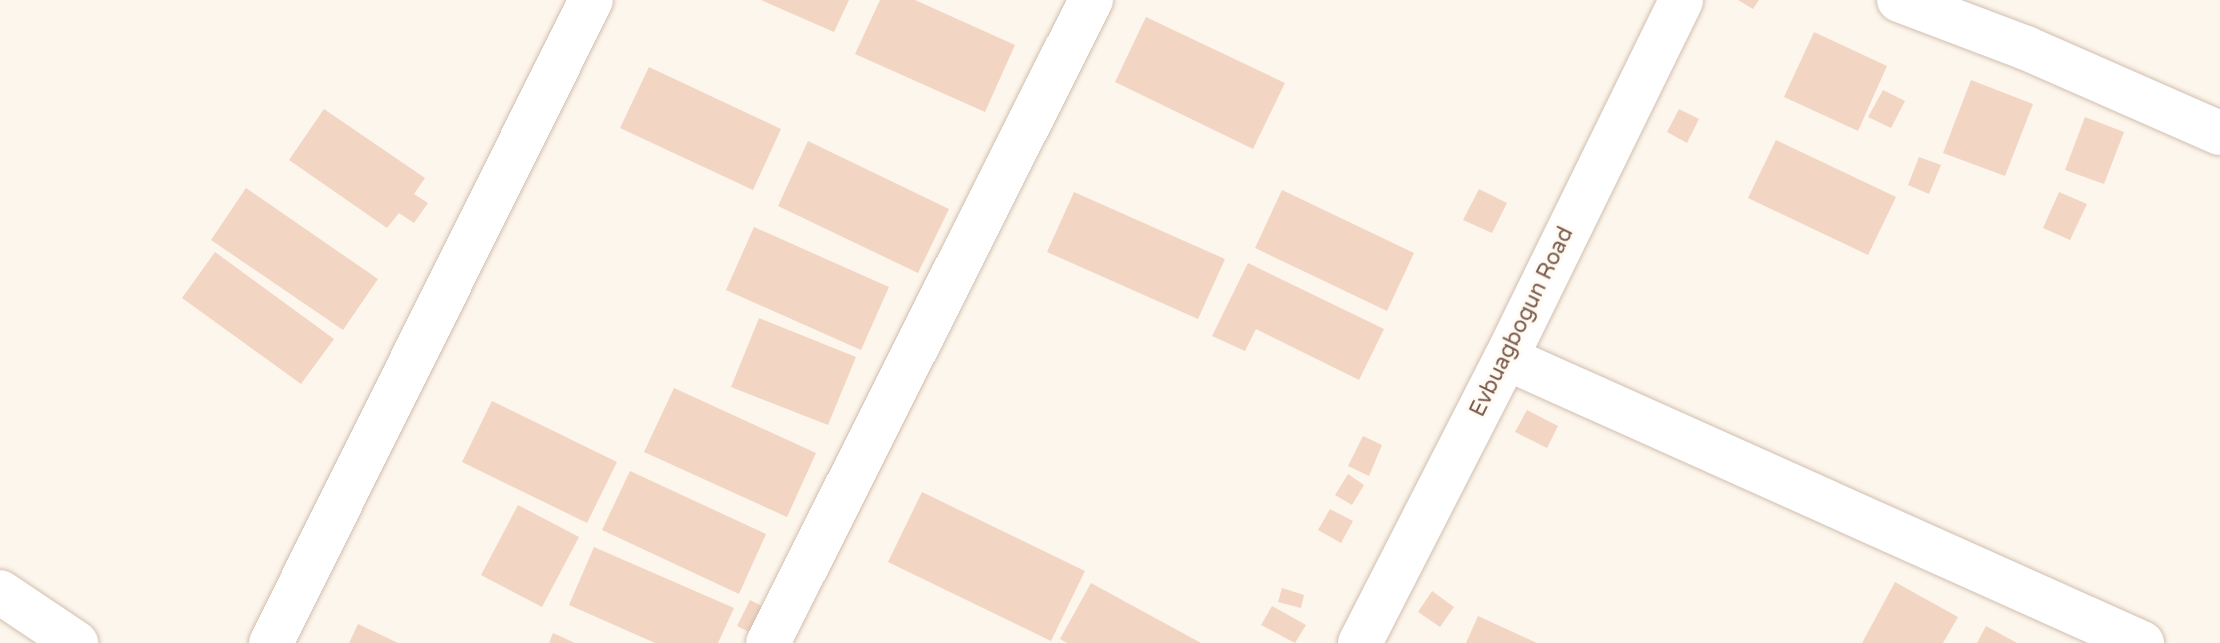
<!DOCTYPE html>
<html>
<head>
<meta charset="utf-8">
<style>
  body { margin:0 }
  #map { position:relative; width:2220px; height:643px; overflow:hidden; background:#fdf6ec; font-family:"Varela Round",sans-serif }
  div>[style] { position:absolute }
  .building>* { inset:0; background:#f3d5c3 }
  .roads { filter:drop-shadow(0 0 2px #d1beb0) drop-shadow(0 0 2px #d1beb0) }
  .minor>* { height:44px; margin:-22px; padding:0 22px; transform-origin:22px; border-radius:22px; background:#fff }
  span { translate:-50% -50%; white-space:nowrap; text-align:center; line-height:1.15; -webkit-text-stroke:6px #fffaf3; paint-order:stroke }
  .street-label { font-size:22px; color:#7a5c4d }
</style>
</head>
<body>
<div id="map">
  <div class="building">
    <div style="clip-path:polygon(761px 0,849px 0,834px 32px)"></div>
    <div style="clip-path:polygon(880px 0,915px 0,1015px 45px,985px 112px,855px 54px)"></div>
    <div style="clip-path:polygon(1738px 0,1759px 0,1753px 9px)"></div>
    <div style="clip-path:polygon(1146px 17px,1285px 83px,1253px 149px,1115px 82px)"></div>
    <div style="clip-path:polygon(1814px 32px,1887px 66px,1858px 131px,1784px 97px)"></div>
    <div style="clip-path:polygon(649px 67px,781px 129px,753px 190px,620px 128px)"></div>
    <div style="clip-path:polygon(1971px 80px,2033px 104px,2005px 176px,1943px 153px)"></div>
    <div style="clip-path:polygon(1883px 90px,1905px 101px,1891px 128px,1868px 117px)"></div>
    <div style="clip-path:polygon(324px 109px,425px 178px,414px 194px,428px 203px,414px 223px,399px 213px,387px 228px,289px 160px)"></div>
    <div style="clip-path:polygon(1679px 109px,1699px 119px,1687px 143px,1667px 132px)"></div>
    <div style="clip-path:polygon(2085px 117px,2124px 132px,2104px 184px,2065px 170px)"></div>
    <div style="clip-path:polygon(1776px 140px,1896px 197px,1868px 255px,1748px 198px)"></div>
    <div style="clip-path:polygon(808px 141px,949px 209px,918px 273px,778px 206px)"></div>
    <div style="clip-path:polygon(1919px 157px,1941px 165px,1929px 194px,1908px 185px)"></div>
    <div style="clip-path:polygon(246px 188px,378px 279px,343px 330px,211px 240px)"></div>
    <div style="clip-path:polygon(1479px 189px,1507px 203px,1492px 233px,1463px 220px)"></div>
    <div style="clip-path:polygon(1282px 190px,1414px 253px,1387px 311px,1255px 248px)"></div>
    <div style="clip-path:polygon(1074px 192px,1225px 259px,1198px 319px,1047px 252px)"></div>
    <div style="clip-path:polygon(2059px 192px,2087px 204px,2070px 240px,2043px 228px)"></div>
    <div style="clip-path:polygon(754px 227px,889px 287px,861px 350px,726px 290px)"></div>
    <div style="clip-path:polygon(215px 252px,334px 339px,301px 384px,182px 298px)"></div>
    <div style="clip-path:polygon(1248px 263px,1384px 329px,1359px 380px,1256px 329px,1245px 351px,1212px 336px)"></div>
    <div style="clip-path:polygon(759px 318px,856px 357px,828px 425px,731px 387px)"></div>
    <div style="clip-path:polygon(674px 388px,816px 453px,787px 517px,644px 452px)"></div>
    <div style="clip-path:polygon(492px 401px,617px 462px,587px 523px,462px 462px)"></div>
    <div style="clip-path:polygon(1527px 410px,1558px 426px,1547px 448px,1515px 432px)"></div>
    <div style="clip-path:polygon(1363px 436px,1382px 445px,1369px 476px,1348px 466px)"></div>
    <div style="clip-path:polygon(630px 471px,766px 534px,739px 594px,602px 530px)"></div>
    <div style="clip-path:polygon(1348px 474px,1364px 485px,1352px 505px,1335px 495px)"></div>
    <div style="clip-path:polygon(922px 492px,1085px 571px,1051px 641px,888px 562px)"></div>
    <div style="clip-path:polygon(518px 505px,579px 537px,542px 607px,481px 575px)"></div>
    <div style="clip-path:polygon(1330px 509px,1353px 521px,1341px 543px,1318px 530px)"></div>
    <div style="clip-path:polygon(594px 547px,734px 608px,718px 643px,655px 643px,569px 605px)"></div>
    <div style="clip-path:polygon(1895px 582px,1958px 617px,1943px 643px,1862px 643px)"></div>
    <div style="clip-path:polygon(1091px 583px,1201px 643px,1067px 643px,1060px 639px)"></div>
    <div style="clip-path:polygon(1282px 588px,1304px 595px,1301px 608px,1278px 602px)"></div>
    <div style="clip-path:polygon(1432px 591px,1454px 607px,1440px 627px,1418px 612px)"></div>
    <div style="clip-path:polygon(750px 600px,768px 609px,755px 635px,737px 626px)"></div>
    <div style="clip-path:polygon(1272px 606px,1306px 625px,1295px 643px,1261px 625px)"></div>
    <div style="clip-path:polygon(1478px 616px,1537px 643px,1466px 643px)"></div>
    <div style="clip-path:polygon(358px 624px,398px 643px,349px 643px)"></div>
    <div style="clip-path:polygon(1986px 626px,2017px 643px,1977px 643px)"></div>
    <div style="clip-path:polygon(553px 633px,575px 643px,549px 643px)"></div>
  </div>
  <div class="roads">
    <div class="minor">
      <div style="left:1899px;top:0;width:136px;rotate:20.7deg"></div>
      <div style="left:2026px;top:48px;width:212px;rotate:23.7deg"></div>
      <div style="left:1506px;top:358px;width:697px;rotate:24.14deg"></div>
      <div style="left:0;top:592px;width:92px;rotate:33.9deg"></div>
      <div style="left:271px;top:643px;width:718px;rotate:-63.54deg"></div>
      <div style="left:768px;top:643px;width:720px;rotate:-63.33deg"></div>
      <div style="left:1360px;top:643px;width:320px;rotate:-62.9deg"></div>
      <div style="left:1506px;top:358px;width:398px;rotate:-63.9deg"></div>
    </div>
  </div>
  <div class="street-label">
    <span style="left:1522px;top:322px;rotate:-64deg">Evbuagbogun Road</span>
  </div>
</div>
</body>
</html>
